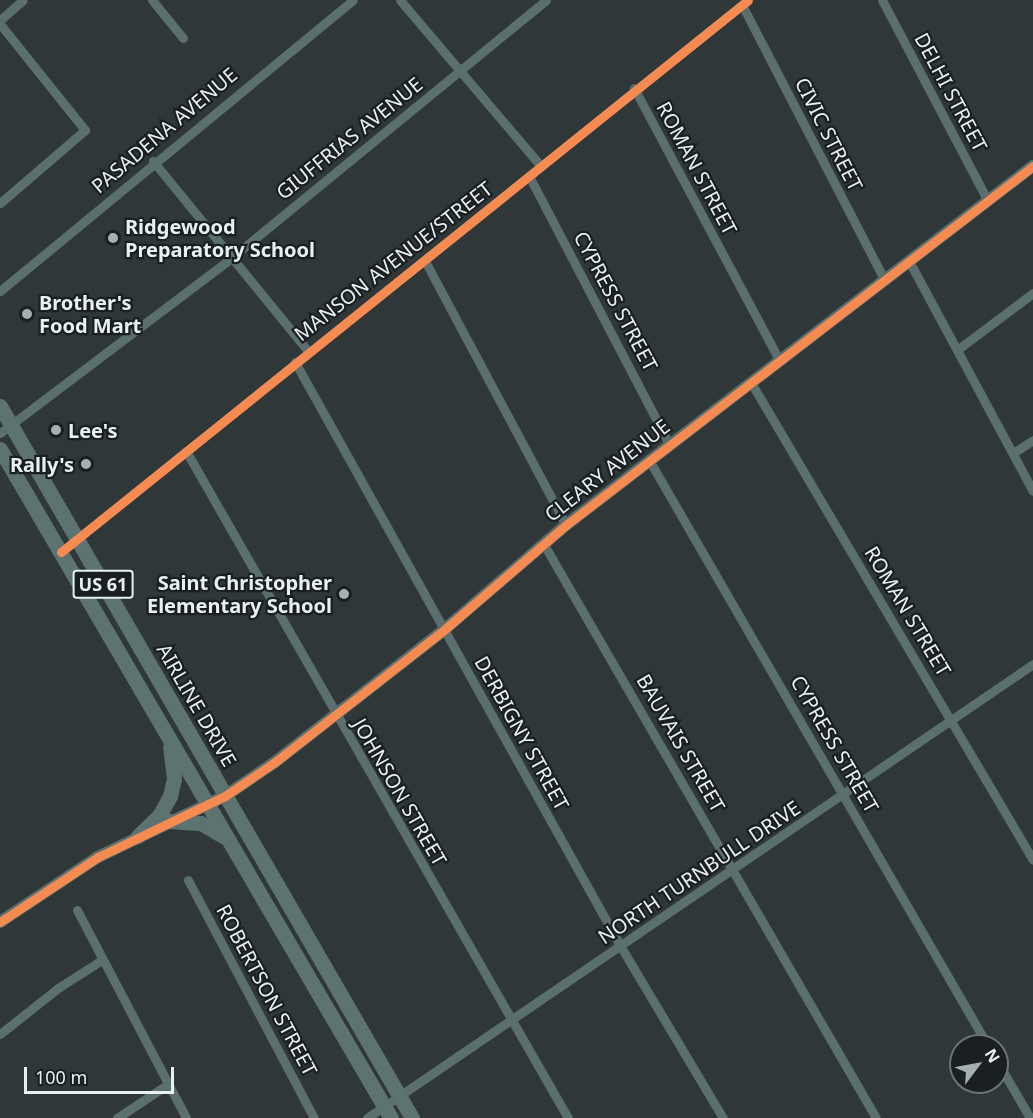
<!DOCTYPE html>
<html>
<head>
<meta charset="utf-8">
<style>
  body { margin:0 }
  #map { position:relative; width:1033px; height:1118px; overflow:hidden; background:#303738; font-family:"Noto Sans",sans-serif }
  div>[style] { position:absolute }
  .minor>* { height:9px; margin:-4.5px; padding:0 4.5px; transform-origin:4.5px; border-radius:4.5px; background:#5a6f6e }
  .tertiary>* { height:12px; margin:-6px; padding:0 6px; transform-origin:6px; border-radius:6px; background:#5a6f6e }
  .trunk>* { height:15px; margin:-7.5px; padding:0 7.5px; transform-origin:7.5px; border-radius:7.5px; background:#5c7372 }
  .cycleway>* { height:9px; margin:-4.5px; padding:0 4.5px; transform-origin:4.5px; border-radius:4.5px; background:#f68b52 }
  .dots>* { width:16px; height:16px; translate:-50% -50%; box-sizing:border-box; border:3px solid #1a1f21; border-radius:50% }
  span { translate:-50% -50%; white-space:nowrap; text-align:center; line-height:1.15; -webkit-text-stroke:4.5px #1a1f21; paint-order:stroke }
  .shield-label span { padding:2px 4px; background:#1a1f21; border:2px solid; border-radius:4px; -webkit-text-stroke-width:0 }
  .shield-label { font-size:18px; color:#e8f0f2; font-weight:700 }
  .street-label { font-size:20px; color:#e8f0f2 }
  .poi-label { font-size:20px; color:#e8f0f2; font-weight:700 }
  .left { translate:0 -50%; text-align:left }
  .right { translate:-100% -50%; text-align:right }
  .north { position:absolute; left:949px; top:1034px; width:60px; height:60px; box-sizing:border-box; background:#1a1f21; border:2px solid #6c7375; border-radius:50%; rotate:58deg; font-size:16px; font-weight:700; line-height:24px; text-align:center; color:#e8f0f2 }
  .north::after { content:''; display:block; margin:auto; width:21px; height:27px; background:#a8afb1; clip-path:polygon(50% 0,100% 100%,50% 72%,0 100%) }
  .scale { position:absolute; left:24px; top:1067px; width:150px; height:27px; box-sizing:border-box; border:3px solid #e8f0f2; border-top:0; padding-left:8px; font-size:18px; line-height:21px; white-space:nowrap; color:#e8f0f2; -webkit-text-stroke:4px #1a1f21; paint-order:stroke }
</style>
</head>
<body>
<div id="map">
  <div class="minor">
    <div style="left:152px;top:0;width:49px;rotate:50.8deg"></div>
    <div style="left:400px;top:0;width:218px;rotate:49.7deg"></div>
    <div style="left:882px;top:0;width:227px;rotate:62.2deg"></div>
    <div style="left:742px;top:5px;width:309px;rotate:62.6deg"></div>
    <div style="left:0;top:20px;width:30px;rotate:-41deg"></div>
    <div style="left:0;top:24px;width:136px;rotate:51.3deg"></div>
    <div style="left:85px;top:130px;width:112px;rotate:139.3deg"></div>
    <div style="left:634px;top:88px;width:307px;rotate:61.9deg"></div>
    <div style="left:153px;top:161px;width:245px;rotate:50.8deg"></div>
    <div style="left:529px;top:176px;width:302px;rotate:62.4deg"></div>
    <div style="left:425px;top:261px;width:299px;rotate:61.9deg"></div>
    <div style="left:909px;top:261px;width:261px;rotate:61.7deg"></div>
    <div style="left:0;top:291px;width:457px;rotate:-39.5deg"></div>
    <div style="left:957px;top:350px;width:95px;rotate:-36.9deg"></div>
    <div style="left:295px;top:362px;width:670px;rotate:60.87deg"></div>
    <div style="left:621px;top:947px;width:199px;rotate:59.2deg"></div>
    <div style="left:750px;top:381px;width:556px;rotate:59.42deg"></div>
    <div style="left:0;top:433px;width:290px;rotate:-37.1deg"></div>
    <div style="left:231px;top:258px;width:407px;rotate:-39.3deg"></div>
    <div style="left:186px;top:451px;width:769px;rotate:60.2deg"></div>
    <div style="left:1013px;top:453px;width:24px;rotate:-33deg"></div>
    <div style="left:649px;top:460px;width:677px;rotate:59.95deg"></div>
    <div style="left:543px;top:543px;width:664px;rotate:59.92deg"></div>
    <div style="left:61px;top:552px;width:881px;rotate:-38.78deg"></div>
    <div style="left:188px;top:880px;width:269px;rotate:62.1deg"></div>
    <div style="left:77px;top:910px;width:235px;rotate:62.3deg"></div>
    <div style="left:0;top:1034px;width:74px;rotate:-38.4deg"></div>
    <div style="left:58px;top:988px;width:52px;rotate:-32.5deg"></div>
    <div style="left:997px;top:1061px;width:66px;rotate:59.9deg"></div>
    <div style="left:117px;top:1118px;width:61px;rotate:-33.7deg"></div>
    <div style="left:367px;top:1118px;width:806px;rotate:-34.28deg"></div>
  </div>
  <div class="tertiary">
    <div style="left:0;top:922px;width:118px;rotate:-33.6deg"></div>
    <div style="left:98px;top:857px;width:141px;rotate:-25.7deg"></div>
    <div style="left:225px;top:796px;width:60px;rotate:-34.2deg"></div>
    <div style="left:275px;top:762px;width:216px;rotate:-38deg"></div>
    <div style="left:445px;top:629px;width:160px;rotate:-40.7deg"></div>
    <div style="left:566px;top:525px;width:589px;rotate:-37.55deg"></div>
  </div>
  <div class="trunk">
    <div style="left:0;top:406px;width:823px;rotate:59.94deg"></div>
    <div style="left:0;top:449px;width:775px;rotate:59.7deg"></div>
    <div style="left:170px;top:821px;width:31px;rotate:4deg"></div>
    <div style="left:201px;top:823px;width:26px;rotate:31deg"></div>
    <div style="left:138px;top:836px;width:29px;rotate:-44deg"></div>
    <div style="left:159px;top:816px;width:23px;rotate:-61deg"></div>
    <div style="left:170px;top:796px;width:18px;rotate:-77deg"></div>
    <div style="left:174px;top:778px;width:31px;rotate:-97deg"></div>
  </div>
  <div class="cycleway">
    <div style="left:61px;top:552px;width:881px;rotate:-38.78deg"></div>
    <div style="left:0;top:922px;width:118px;rotate:-33.6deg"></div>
    <div style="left:98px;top:857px;width:141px;rotate:-25.7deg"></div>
    <div style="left:225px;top:796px;width:60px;rotate:-34.2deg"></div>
    <div style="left:275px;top:762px;width:216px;rotate:-38deg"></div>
    <div style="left:445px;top:629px;width:160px;rotate:-40.7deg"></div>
    <div style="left:566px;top:525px;width:589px;rotate:-37.55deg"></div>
  </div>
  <div class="dots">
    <div style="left:113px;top:238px;background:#a8afb1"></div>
    <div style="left:27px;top:314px;background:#a8afb1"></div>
    <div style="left:56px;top:430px;background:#a8afb1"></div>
    <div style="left:86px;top:464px;background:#a8afb1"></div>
    <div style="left:344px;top:594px;background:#a8afb1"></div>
  </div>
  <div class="shield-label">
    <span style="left:103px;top:584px">US 61</span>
  </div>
  <div class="street-label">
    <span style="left:951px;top:92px;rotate:62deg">DELHI STREET</span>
    <span style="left:164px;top:130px;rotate:-40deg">PASADENA AVENUE</span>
    <span style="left:829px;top:134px;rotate:63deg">CIVIC STREET</span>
    <span style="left:349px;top:138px;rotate:-39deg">GIUFFRIAS AVENUE</span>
    <span style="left:697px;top:168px;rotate:62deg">ROMAN STREET</span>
    <span style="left:393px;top:261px;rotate:-38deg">MANSON AVENUE/STREET</span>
    <span style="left:616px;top:301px;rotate:62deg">CYPRESS STREET</span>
    <span style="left:607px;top:470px;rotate:-38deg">CLEARY AVENUE</span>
    <span style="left:908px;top:611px;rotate:59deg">ROMAN STREET</span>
    <span style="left:197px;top:705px;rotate:60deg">AIRLINE DRIVE</span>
    <span style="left:522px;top:733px;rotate:61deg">DERBIGNY STREET</span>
    <span style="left:681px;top:743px;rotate:60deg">BAUVAIS STREET</span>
    <span style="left:835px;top:744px;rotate:60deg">CYPRESS STREET</span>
    <span style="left:400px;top:792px;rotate:60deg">JOHNSON STREET</span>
    <span style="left:699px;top:872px;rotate:-34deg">NORTH TURNBULL DRIVE</span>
    <span style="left:267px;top:990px;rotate:62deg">ROBERTSON STREET</span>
  </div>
  <div class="poi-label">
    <span class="left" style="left:125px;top:238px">Ridgewood<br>Preparatory School</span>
    <span class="left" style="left:39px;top:314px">Brother's<br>Food Mart</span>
    <span class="left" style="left:68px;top:430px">Lee's</span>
    <span class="right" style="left:74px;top:464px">Rally's</span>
    <span class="right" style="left:332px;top:594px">Saint Christopher<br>Elementary School</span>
  </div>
  <div class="north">N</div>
  <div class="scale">100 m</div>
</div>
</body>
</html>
